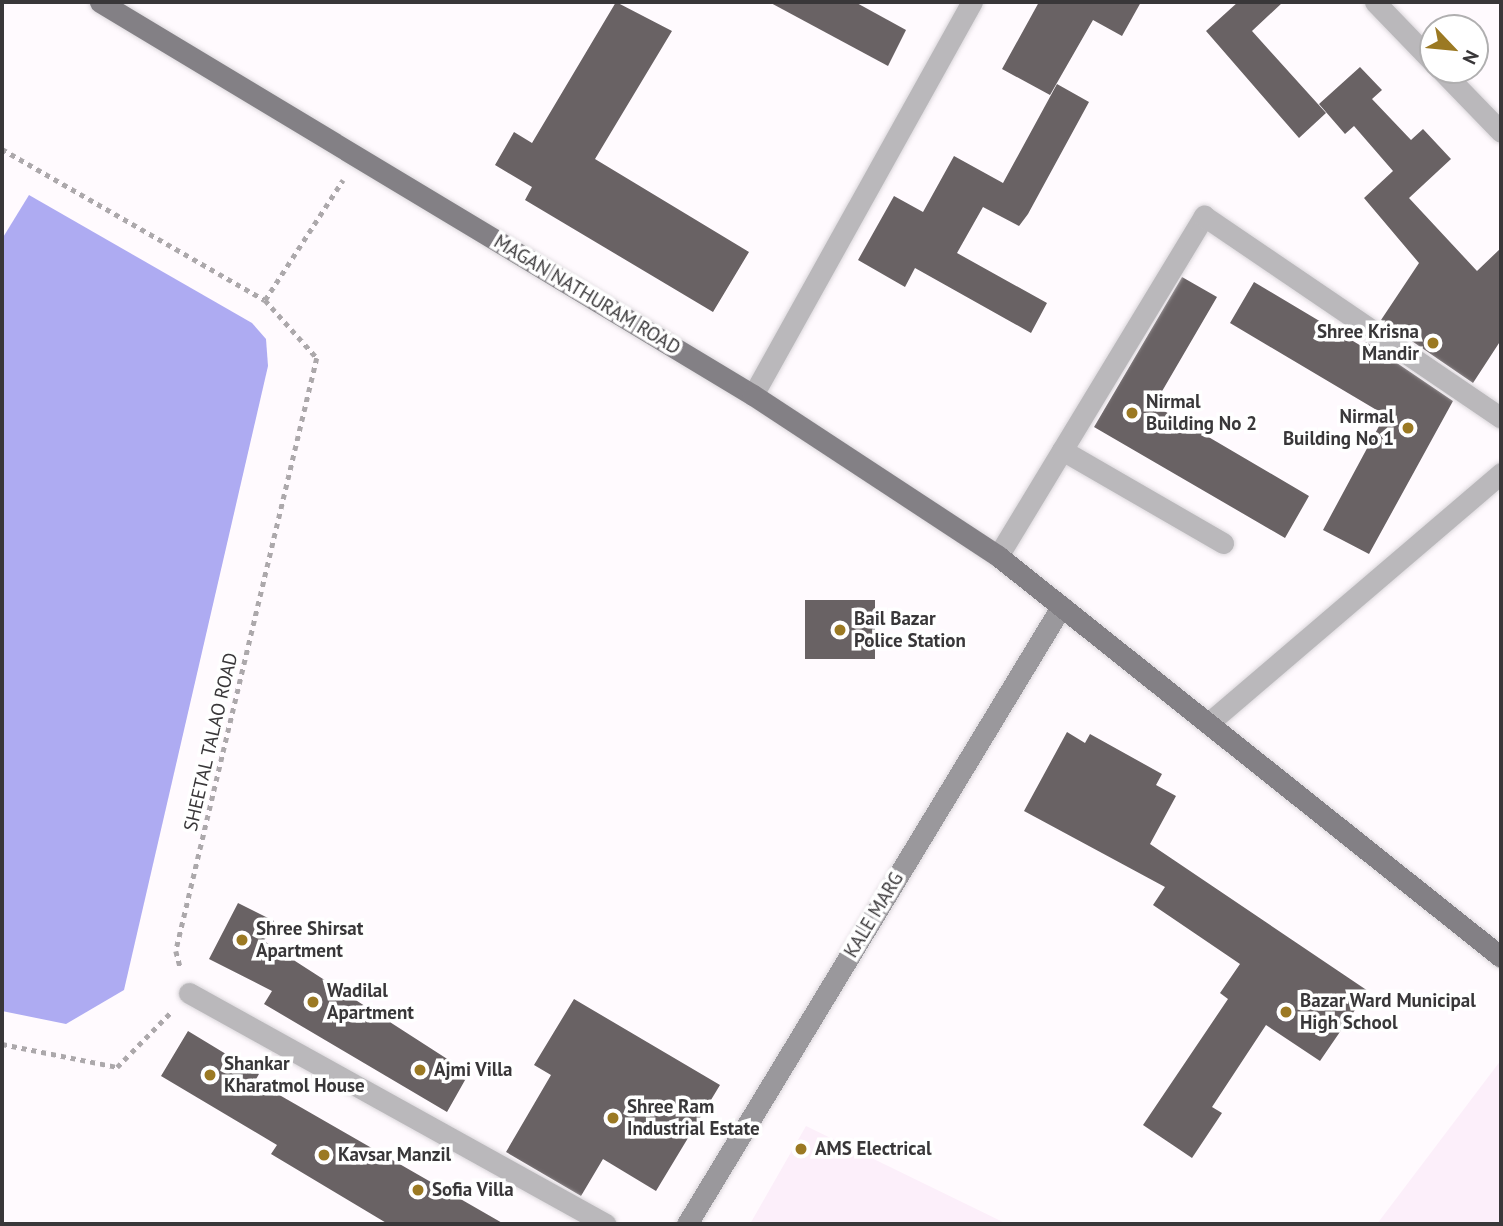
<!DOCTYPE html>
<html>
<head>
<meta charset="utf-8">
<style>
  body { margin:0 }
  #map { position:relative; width:1503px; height:1226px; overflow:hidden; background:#fffafe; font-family:"PT Sans",sans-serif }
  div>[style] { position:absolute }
  .built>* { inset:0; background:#fceffa }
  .water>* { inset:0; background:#aeabf2 }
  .building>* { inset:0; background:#696264 }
  .path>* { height:4.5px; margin-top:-2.25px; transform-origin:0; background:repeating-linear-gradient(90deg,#aca8ab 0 5px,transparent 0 10px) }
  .roads { filter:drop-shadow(0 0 2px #dbd7db) drop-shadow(0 0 2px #dbd7db) }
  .pedestrian>* { height:21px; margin:-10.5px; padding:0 10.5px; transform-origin:10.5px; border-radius:10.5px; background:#bab8bb }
  .minor>* { height:21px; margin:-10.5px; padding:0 10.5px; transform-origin:10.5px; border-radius:10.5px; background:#bab8bb }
  .secondary>* { height:21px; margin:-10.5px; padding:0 10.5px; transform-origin:10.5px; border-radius:10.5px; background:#9a989c }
  .primary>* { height:21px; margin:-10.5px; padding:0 10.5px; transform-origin:10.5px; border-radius:10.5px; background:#838085 }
  .dots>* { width:19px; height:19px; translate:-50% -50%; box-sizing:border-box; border:4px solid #fff; border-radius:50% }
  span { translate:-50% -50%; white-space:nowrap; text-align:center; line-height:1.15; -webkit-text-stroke:7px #fff; paint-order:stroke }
  .street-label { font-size:19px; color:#393739 }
  .poi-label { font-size:19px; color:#393739; font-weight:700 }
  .right { translate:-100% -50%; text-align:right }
  .left { translate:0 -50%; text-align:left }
  .frame { position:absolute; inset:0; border:4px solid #393739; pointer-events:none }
  .north { position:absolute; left:1419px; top:14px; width:70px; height:70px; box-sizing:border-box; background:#fff; border:2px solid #b0afb0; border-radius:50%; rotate:116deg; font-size:19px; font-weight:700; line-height:28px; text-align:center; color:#393739 }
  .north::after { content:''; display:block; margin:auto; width:24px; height:32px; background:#9b7923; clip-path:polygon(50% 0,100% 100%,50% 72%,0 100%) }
</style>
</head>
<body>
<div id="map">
  <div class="built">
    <div style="clip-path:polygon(1501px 1060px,1501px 1224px,1377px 1224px)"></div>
    <div style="clip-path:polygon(806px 1126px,1007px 1224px,750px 1224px)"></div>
  </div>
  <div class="water">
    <div style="clip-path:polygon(29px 195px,252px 323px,266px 339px,268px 366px,124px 990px,66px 1024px,2px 1011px,2px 239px)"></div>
  </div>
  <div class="building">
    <div style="clip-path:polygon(616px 2px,672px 31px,595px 159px,749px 252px,713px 312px,525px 200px,532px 187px,495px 165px,514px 132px,532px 143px)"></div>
    <div style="clip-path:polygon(769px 2px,855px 2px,906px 30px,888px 66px)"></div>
    <div style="clip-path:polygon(1039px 2px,1141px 2px,1122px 36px,1093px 20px,1050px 95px,1002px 69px)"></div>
    <div style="clip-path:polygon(1238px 2px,1283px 2px,1252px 31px,1326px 113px,1299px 138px,1206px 31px)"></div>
    <div style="clip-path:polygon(1360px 67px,1382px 90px,1372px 99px,1411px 140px,1423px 129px,1451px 159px,1409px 198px,1477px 271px,1501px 248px,1501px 340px,1473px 383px,1381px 320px,1419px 263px,1364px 198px,1393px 171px,1354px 126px,1345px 134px,1319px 104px)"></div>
    <div style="clip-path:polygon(1057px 84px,1089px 102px,1028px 214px,1019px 226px,983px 207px,957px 253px,1047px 303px,1031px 333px,915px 268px,905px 287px,858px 260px,894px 196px,923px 212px,954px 156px,1003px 183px)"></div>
    <div style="clip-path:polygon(1182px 277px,1217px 297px,1154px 405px,1309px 496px,1285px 538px,1094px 427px)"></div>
    <div style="clip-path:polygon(1254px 282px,1363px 347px,1366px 342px,1453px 401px,1369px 554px,1323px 530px,1385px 415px,1230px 323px)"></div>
    <div style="clip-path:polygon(805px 600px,875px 600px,875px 659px,805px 659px)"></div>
    <div style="clip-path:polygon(1067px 732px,1085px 743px,1090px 734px,1162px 774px,1156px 785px,1176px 796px,1150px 844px,1368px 991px,1320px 1061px,1266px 1025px,1212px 1107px,1222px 1113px,1192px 1158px,1143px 1125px,1228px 999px,1220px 993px,1240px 964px,1153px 905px,1165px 887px,1024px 811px)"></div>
    <div style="clip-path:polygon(238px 903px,274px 921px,264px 941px,469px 1073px,447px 1112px,264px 1004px,272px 991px,209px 959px)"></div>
    <div style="clip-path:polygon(574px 999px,720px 1085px,656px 1191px,603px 1159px,581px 1196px,506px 1152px,551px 1075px,534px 1065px)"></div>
    <div style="clip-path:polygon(188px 1031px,259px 1074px,255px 1081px,504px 1224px,388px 1224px,271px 1154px,277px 1145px,161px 1076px)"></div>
  </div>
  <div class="path">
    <div style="left:2px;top:149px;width:303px;rotate:29.9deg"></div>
    <div style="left:265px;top:300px;width:78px;rotate:48.1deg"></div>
    <div style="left:317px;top:358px;width:610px;rotate:103.38deg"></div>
    <div style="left:176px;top:951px;width:16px;rotate:75deg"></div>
    <div style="left:265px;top:300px;width:143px;rotate:-57deg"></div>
    <div style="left:2px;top:1044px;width:117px;rotate:11.3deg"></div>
    <div style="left:117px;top:1067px;width:77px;rotate:-45.5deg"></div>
  </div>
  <div class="roads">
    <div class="pedestrian">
      <div style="left:189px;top:993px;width:476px;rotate:29deg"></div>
    </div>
    <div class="minor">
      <div style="left:1375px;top:2px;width:83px;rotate:46deg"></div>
      <div style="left:1441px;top:70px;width:86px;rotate:45.9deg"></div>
      <div style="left:753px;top:395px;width:450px;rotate:-60.9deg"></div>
      <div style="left:1062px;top:450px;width:186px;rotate:30deg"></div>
      <div style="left:998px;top:556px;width:398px;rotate:-58.8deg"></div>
      <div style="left:1204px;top:216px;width:359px;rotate:34.2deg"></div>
      <div style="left:1211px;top:721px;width:382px;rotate:-40.5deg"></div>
    </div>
    <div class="secondary">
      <div style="left:687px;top:1224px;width:722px;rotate:-58.78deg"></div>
    </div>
    <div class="primary">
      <div style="left:100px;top:2px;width:762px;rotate:31.04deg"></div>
      <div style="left:753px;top:395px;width:293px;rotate:33.3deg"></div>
      <div style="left:998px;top:556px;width:643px;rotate:38.56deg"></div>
    </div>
  </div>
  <div class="dots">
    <div style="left:1433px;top:343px;background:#9b7923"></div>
    <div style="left:1132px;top:413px;background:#9b7923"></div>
    <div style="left:1408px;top:428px;background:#9b7923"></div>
    <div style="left:840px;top:630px;background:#9b7923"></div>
    <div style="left:242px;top:940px;background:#9b7923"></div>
    <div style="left:313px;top:1002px;background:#9b7923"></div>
    <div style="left:1286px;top:1012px;background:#9b7923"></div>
    <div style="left:420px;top:1070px;background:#9b7923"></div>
    <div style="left:210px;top:1075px;background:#9b7923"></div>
    <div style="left:613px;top:1118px;background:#9b7923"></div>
    <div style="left:801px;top:1149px;background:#9b7923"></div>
    <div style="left:324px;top:1155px;background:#9b7923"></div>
    <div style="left:418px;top:1190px;background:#9b7923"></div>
  </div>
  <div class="street-label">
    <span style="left:587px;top:295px;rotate:31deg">MAGAN NATHURAM ROAD</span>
    <span style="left:211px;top:742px;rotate:-77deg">SHEETAL TALAO ROAD</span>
    <span style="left:874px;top:915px;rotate:-59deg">KALE MARG</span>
  </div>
  <div class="poi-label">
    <span class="right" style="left:1419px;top:343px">Shree Krisna<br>Mandir</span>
    <span class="left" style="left:1146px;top:413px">Nirmal<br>Building No 2</span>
    <span class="right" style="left:1394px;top:428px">Nirmal<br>Building No 1</span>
    <span class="left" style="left:854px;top:630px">Bail Bazar<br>Police Station</span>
    <span class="left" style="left:256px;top:940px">Shree Shirsat<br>Apartment</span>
    <span class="left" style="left:327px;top:1002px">Wadilal<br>Apartment</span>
    <span class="left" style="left:1300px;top:1012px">Bazar Ward Municipal<br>High School</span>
    <span class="left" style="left:224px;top:1075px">Shankar<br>Kharatmol House</span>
    <span class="left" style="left:434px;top:1070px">Ajmi Villa</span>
    <span class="left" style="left:627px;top:1118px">Shree Ram<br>Industrial Estate</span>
    <span class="left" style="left:815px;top:1149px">AMS Electrical</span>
    <span class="left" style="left:338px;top:1155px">Kavsar Manzil</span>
    <span class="left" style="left:432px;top:1190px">Sofia Villa</span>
  </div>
  <div class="frame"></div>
  <div class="north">N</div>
</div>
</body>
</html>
